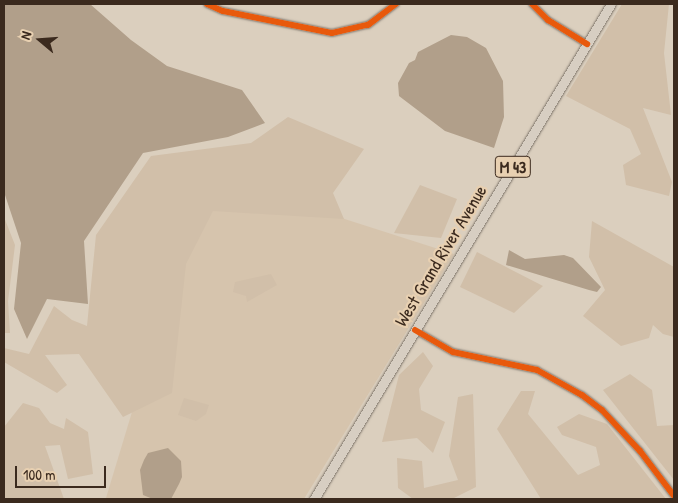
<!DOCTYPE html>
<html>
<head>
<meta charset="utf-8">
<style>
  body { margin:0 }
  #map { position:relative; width:678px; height:503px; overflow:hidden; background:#dbcfbe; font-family:"Patrick Hand",sans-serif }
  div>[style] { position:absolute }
  .built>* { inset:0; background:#d6c4ad }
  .green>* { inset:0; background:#d1bfa9 }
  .water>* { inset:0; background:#b19f8a }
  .roads { filter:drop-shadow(0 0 1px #7e756b) drop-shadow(0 0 1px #7e756b) }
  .minor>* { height:6px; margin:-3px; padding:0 3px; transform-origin:3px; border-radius:3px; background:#d7cec2 }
  .major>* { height:9px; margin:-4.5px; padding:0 4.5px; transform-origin:4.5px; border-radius:4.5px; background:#d7cec2 }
  .cycleway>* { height:6px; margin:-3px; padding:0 3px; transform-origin:3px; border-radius:3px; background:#e8590c }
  span { translate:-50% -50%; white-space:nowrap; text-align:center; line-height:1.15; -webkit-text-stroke:4.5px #e8d0b1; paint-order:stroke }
  .shield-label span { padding:1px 4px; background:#e8d0b1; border:1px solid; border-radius:4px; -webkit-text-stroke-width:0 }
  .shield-label { font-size:16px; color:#3b2a1e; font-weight:700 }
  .street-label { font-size:18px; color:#3b2a1e }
  .frame { position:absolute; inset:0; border:5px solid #3b2a1e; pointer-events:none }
  .north { position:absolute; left:15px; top:15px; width:50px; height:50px; -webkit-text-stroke:4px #e8d0b1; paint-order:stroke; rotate:288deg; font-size:14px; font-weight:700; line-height:20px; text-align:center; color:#3b2a1e }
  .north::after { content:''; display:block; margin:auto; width:18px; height:22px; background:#3b2a1e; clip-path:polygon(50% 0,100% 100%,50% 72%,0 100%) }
  .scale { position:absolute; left:15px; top:466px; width:91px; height:22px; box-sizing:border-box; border:2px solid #3b2a1e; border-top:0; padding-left:6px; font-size:15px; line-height:18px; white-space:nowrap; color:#3b2a1e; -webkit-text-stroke:4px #e8d0b1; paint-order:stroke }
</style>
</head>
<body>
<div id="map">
  <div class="built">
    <div style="clip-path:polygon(204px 174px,454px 254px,304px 499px,106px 498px)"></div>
  </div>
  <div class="green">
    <div style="clip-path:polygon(622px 4px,669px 4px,664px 53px,671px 115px,643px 108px,672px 182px,669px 196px,626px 185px,623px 165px,641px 154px,630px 129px,566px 96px)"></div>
    <div style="clip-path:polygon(288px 117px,364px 149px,333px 193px,344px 219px,213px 211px,186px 264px,172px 393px,123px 417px,79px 354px,45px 355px,67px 385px,57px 393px,4px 362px,4px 348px,29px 354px,54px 306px,72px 320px,87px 326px,96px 235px,151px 156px,251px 143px)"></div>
    <div style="clip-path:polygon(420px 185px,457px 199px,441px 238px,394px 233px)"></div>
    <div style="clip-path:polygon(4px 217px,15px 245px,8px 301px,10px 333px,4px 333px)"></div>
    <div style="clip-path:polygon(592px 221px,674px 267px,674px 337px,663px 334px,653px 325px,649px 338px,621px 346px,583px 316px,605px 290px,589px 257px)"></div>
    <div style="clip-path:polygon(477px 252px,543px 286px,514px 313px,460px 287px)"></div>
    <div style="clip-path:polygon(271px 274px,277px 285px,247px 302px,246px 296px,233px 292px,235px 282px)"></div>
    <div style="clip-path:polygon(423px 352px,433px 366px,419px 389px,421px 410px,445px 422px,433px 453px,417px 438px,382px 442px,399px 375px)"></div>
    <div style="clip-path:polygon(630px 374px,652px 390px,657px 426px,674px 425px,674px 480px,603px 390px)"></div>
    <div style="clip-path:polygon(521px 391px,535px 391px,528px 414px,578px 475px,600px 465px,596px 447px,562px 435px,557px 427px,579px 414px,607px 424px,666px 499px,541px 499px,497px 429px)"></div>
    <div style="clip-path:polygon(473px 394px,476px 487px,452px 499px,413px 499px,398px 488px,397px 458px,422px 461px,424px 488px,458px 480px,449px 456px,458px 397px)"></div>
    <div style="clip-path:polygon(184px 398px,209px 405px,206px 414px,196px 421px,178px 415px)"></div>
    <div style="clip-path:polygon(23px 403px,39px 408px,50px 423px,64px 429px,66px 418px,88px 432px,93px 474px,68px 479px,60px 445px,45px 446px,64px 499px,4px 499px,4px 427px)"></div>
  </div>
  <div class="water">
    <div style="clip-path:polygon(4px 4px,90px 4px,131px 40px,167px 66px,242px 90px,265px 123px,228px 137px,143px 153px,84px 241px,88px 304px,47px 299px,27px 339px,14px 309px,21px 243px,4px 192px)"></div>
    <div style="clip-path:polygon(451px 35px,467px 37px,486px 48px,503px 81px,504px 117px,494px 148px,445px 131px,399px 96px,398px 83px,409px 63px,415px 60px,418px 52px)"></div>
    <div style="clip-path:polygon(509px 250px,525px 259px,564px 255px,573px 258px,601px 287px,597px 292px,589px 290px,506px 265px)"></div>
    <div style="clip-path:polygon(168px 448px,181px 461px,182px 477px,179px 484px,171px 499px,153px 499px,143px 495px,140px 470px,144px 460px,148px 453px)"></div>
  </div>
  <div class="roads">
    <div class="minor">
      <div style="left:207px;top:4px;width:17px;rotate:24deg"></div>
      <div style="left:223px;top:11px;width:111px;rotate:11.4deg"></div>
      <div style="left:332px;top:33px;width:37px;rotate:-13deg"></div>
      <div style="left:368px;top:25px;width:35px;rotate:-37deg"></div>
      <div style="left:532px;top:4px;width:23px;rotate:45deg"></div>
      <div style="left:548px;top:20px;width:46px;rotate:31.6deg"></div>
      <div style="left:415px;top:330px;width:44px;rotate:30.1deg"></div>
      <div style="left:453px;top:352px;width:86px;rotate:12.1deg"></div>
      <div style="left:537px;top:370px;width:51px;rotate:29.1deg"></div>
      <div style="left:582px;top:395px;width:25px;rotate:37deg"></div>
      <div style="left:602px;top:410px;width:56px;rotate:47.2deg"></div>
      <div style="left:640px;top:451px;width:56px;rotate:52.9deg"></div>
    </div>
    <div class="major">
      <div style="left:314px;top:499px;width:577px;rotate:-59.04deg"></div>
    </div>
  </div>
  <div class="cycleway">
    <div style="left:207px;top:4px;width:17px;rotate:24deg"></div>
    <div style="left:223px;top:11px;width:111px;rotate:11.4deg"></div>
    <div style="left:332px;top:33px;width:37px;rotate:-13deg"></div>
    <div style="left:368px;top:25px;width:35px;rotate:-37deg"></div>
    <div style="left:532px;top:4px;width:23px;rotate:45deg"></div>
    <div style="left:548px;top:20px;width:46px;rotate:31.6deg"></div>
    <div style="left:415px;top:330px;width:44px;rotate:30.1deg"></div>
    <div style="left:453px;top:352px;width:86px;rotate:12.1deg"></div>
    <div style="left:537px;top:370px;width:51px;rotate:29.1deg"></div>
    <div style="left:582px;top:395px;width:25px;rotate:37deg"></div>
    <div style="left:602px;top:410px;width:56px;rotate:47.2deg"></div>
    <div style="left:640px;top:451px;width:56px;rotate:52.9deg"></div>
  </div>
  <div class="shield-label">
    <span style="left:513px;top:167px">M 43</span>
  </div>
  <div class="street-label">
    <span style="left:441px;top:256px;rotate:-59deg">West Grand River Avenue</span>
  </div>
  <div class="frame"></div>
  <div class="north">N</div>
  <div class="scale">100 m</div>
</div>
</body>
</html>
